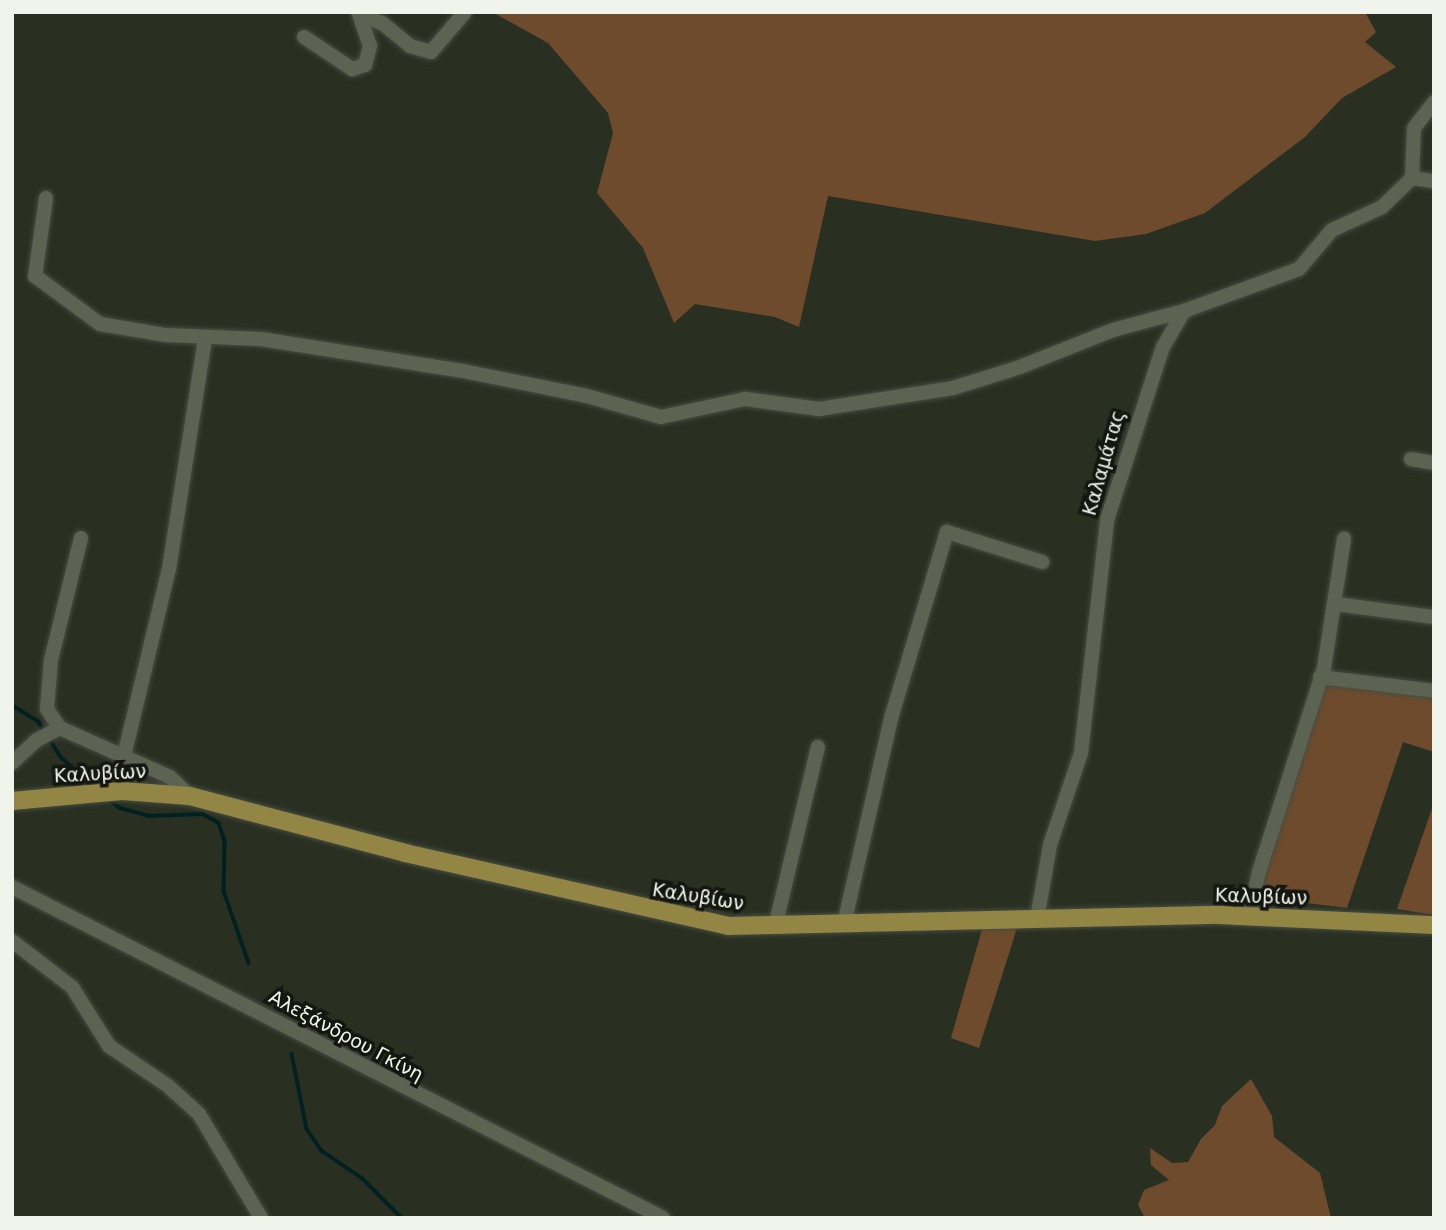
<!DOCTYPE html>
<html>
<head>
<meta charset="utf-8">
<style>
  body { margin:0 }
  #map { position:relative; width:1446px; height:1230px; overflow:hidden; background:#293022; font-family:"DejaVu Sans",sans-serif }
  div>[style] { position:absolute }
  .green>* { inset:0; background:#6f4b2d }
  .stream>* { height:3.5px; margin:-1.75px; padding:0 1.75px; transform-origin:1.75px; border-radius:1.75px; background:#032020 }
  .roads { filter:drop-shadow(0 0 2px #474d41) drop-shadow(0 0 2px #474d41) }
  .minor>* { height:14px; margin:-7px; padding:0 7px; transform-origin:7px; border-radius:7px; background:#5c6353 }
  .major>* { height:18px; margin:-9px; padding:0 9px; transform-origin:9px; border-radius:9px; background:#938543 }
  span { translate:-50% -50%; white-space:nowrap; text-align:center; line-height:1.15; -webkit-text-stroke:7px #141610; paint-order:stroke }
  .street-label { font-size:19px; color:#f0f4eb }
  .frame { position:absolute; inset:0; border:14px solid #f0f4eb; pointer-events:none }
</style>
</head>
<body>
<div id="map">
  <div class="green">
    <div style="clip-path:polygon(492px 12px,1365px 12px,1376px 32px,1365px 42px,1396px 67px,1342px 98px,1305px 137px,1205px 213px,1146px 234px,1095px 241px,828px 196px,799px 327px,775px 317px,695px 304px,674px 323px,643px 248px,597px 193px,613px 133px,608px 113px,548px 43px)"></div>
    <div style="clip-path:polygon(1321px 681px,1434px 699px,1434px 752px,1403px 742px,1347px 908px,1265px 898px,1263px 873px)"></div>
    <div style="clip-path:polygon(1434px 803px,1434px 915px,1397px 909px)"></div>
    <div style="clip-path:polygon(1018px 925px,979px 1048px,951px 1038px,983px 926px)"></div>
    <div style="clip-path:polygon(1251px 1079px,1272px 1116px,1274px 1137px,1320px 1173px,1331px 1218px,1145px 1218px,1138px 1205px,1144px 1190px,1169px 1180px,1151px 1165px,1150px 1148px,1172px 1163px,1188px 1162px,1201px 1139px,1215px 1125px,1222px 1106px)"></div>
  </div>
  <div class="stream">
    <div style="left:12px;top:705px;width:31px;rotate:32deg"></div>
    <div style="left:38px;top:721px;width:13px;rotate:58deg"></div>
    <div style="left:49px;top:738px;width:22px;rotate:58deg"></div>
    <div style="left:61px;top:757px;width:44px;rotate:43.2deg"></div>
    <div style="left:107px;top:798px;width:16px;rotate:38deg"></div>
    <div style="left:120px;top:808px;width:30px;rotate:15deg"></div>
    <div style="left:149px;top:816px;width:54px;rotate:-2.1deg"></div>
    <div style="left:203px;top:814px;width:18px;rotate:29deg"></div>
    <div style="left:219px;top:823px;width:19px;rotate:72deg"></div>
    <div style="left:225px;top:841px;width:50px;rotate:91.1deg"></div>
    <div style="left:224px;top:891px;width:76px;rotate:70.9deg"></div>
    <div style="left:292px;top:1054px;width:76px;rotate:78.7deg"></div>
    <div style="left:307px;top:1129px;width:27px;rotate:56deg"></div>
    <div style="left:322px;top:1151px;width:48px;rotate:34deg"></div>
    <div style="left:362px;top:1178px;width:57px;rotate:45deg"></div>
  </div>
  <div class="roads">
    <div class="minor">
      <div style="left:363px;top:16px;width:20px;rotate:20deg"></div>
      <div style="left:382px;top:23px;width:36px;rotate:39deg"></div>
      <div style="left:410px;top:46px;width:22px;rotate:16deg"></div>
      <div style="left:431px;top:52px;width:52px;rotate:-49.6deg"></div>
      <div style="left:304px;top:37px;width:58px;rotate:33.7deg"></div>
      <div style="left:352px;top:69px;width:14px;rotate:-17deg"></div>
      <div style="left:365px;top:65px;width:20px;rotate:-75deg"></div>
      <div style="left:370px;top:46px;width:36px;rotate:-109deg"></div>
      <div style="left:1412px;top:178px;width:50px;rotate:-87.7deg"></div>
      <div style="left:1414px;top:128px;width:33px;rotate:-52deg"></div>
      <div style="left:46px;top:198px;width:79px;rotate:98deg"></div>
      <div style="left:35px;top:276px;width:81px;rotate:36.4deg"></div>
      <div style="left:100px;top:324px;width:67px;rotate:9.5deg"></div>
      <div style="left:166px;top:335px;width:95px;rotate:2.4deg"></div>
      <div style="left:261px;top:339px;width:205px;rotate:9deg"></div>
      <div style="left:463px;top:371px;width:126px;rotate:11.4deg"></div>
      <div style="left:587px;top:396px;width:77px;rotate:15.8deg"></div>
      <div style="left:661px;top:417px;width:86px;rotate:-12.1deg"></div>
      <div style="left:745px;top:399px;width:75px;rotate:7.7deg"></div>
      <div style="left:819px;top:409px;width:136px;rotate:-8.9deg"></div>
      <div style="left:953px;top:388px;width:70px;rotate:-17.4deg"></div>
      <div style="left:1020px;top:367px;width:100px;rotate:-21.7deg"></div>
      <div style="left:1113px;top:330px;width:73px;rotate:-15deg"></div>
      <div style="left:1411px;top:459px;width:23px;rotate:10deg"></div>
      <div style="left:81px;top:538px;width:126px;rotate:103.8deg"></div>
      <div style="left:51px;top:660px;width:49px;rotate:94.7deg"></div>
      <div style="left:47px;top:709px;width:23px;rotate:56deg"></div>
      <div style="left:60px;top:728px;width:120px;rotate:24deg"></div>
      <div style="left:170px;top:777px;width:28px;rotate:44deg"></div>
      <div style="left:1336px;top:604px;width:99px;rotate:7.6deg"></div>
      <div style="left:1320px;top:677px;width:115px;rotate:7deg"></div>
      <div style="left:12px;top:763px;width:34px;rotate:-43deg"></div>
      <div style="left:37px;top:740px;width:26px;rotate:-28deg"></div>
      <div style="left:122px;top:791px;width:35px;rotate:-87deg"></div>
      <div style="left:124px;top:756px;width:192px;rotate:-76.5deg"></div>
      <div style="left:169px;top:569px;width:234px;rotate:-81.1deg"></div>
      <div style="left:12px;top:887px;width:730px;rotate:26.95deg"></div>
      <div style="left:1249px;top:917px;width:46px;rotate:-77.5deg"></div>
      <div style="left:1259px;top:872px;width:214px;rotate:-72.3deg"></div>
      <div style="left:1324px;top:668px;width:131px;rotate:-81.2deg"></div>
      <div style="left:1037px;top:919px;width:75px;rotate:-80deg"></div>
      <div style="left:1050px;top:845px;width:97px;rotate:-71.4deg"></div>
      <div style="left:1081px;top:753px;width:234px;rotate:-83.6deg"></div>
      <div style="left:1107px;top:520px;width:182px;rotate:-72.1deg"></div>
      <div style="left:1163px;top:347px;width:42px;rotate:-59.7deg"></div>
      <div style="left:1184px;top:311px;width:122px;rotate:-20.1deg"></div>
      <div style="left:1299px;top:269px;width:51px;rotate:-49.8deg"></div>
      <div style="left:1332px;top:230px;width:55px;rotate:-24.7deg"></div>
      <div style="left:1382px;top:207px;width:42px;rotate:-44deg"></div>
      <div style="left:1412px;top:178px;width:22px;rotate:8deg"></div>
      <div style="left:844px;top:924px;width:214px;rotate:-77.1deg"></div>
      <div style="left:892px;top:715px;width:191px;rotate:-73.3deg"></div>
      <div style="left:947px;top:532px;width:100px;rotate:17.5deg"></div>
      <div style="left:775px;top:927px;width:185px;rotate:-76.6deg"></div>
      <div style="left:12px;top:941px;width:76px;rotate:37.5deg"></div>
      <div style="left:72px;top:987px;width:70px;rotate:57.9deg"></div>
      <div style="left:109px;top:1046px;width:71px;rotate:34.1deg"></div>
      <div style="left:168px;top:1086px;width:42px;rotate:42.1deg"></div>
      <div style="left:199px;top:1114px;width:121px;rotate:59.2deg"></div>
    </div>
    <div class="major">
      <div style="left:12px;top:801px;width:110px;rotate:-5.2deg"></div>
      <div style="left:122px;top:791px;width:68px;rotate:4.2deg"></div>
      <div style="left:190px;top:796px;width:222px;rotate:14.8deg"></div>
      <div style="left:405px;top:853px;width:331px;rotate:12.7deg"></div>
      <div style="left:728px;top:926px;width:491px;rotate:-1.3deg"></div>
      <div style="left:1219px;top:915px;width:215px;rotate:2.7deg"></div>
    </div>
  </div>
  <div class="street-label">
    <span style="left:1104px;top:463px;rotate:-74deg">Καλαμάτας</span>
    <span style="left:100px;top:774px;rotate:-3deg">Καλυβίων</span>
    <span style="left:698px;top:897px;rotate:9deg">Καλυβίων</span>
    <span style="left:1261px;top:897px;rotate:2deg">Καλυβίων</span>
    <span style="left:346px;top:1036px;rotate:28deg">Αλεξάνδρου Γκίνη</span>
  </div>
  <div class="frame"></div>
</div>
</body>
</html>
